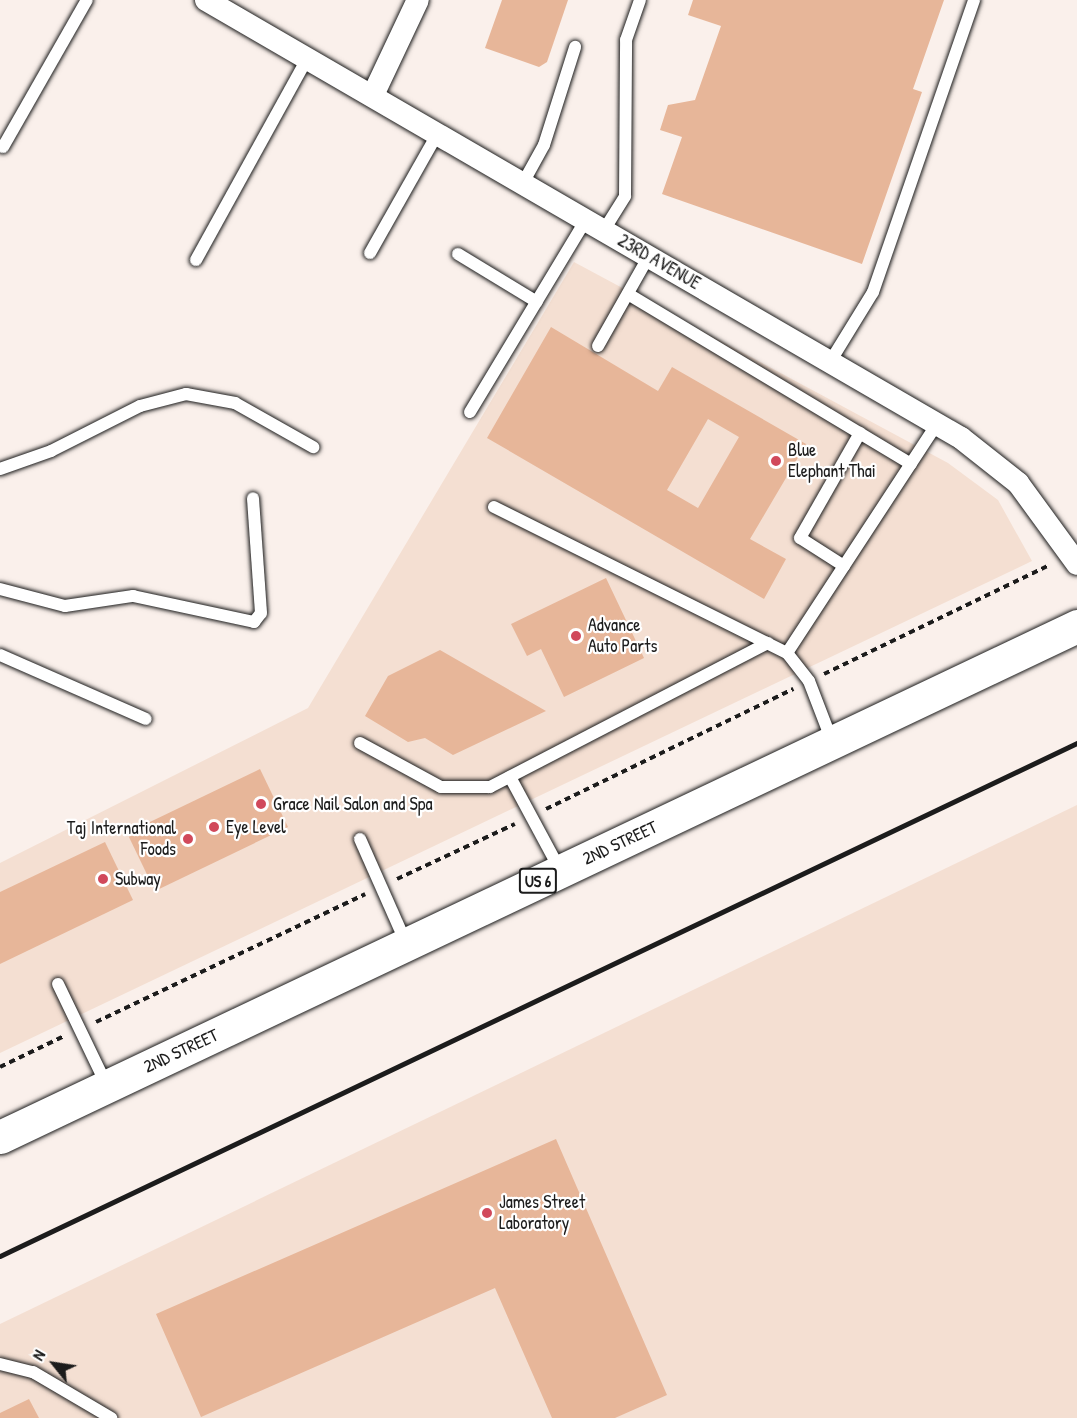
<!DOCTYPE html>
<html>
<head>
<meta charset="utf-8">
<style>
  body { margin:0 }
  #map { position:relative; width:1077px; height:1418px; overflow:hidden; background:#faf0eb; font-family:"Patrick Hand",sans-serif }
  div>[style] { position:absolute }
  .built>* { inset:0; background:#f4dfd2 }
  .building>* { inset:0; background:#e7b699 }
  .path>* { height:4px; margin-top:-2px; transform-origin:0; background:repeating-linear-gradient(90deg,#1c1c1c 0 6px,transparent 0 10.5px) }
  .roads { filter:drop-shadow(0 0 2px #1c1c1c) drop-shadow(0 0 2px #1c1c1c) }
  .service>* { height:12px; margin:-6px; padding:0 6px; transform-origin:6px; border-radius:6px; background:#fff }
  .minor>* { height:22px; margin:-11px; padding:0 11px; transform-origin:11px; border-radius:11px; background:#fff }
  .primary>* { height:33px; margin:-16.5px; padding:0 16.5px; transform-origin:16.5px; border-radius:16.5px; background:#fff }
  .rail>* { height:4.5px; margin:-2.25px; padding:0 2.25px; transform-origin:2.25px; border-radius:2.25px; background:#1c1c1c }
  .dots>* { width:16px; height:16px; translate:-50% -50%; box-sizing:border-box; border:3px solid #fff; border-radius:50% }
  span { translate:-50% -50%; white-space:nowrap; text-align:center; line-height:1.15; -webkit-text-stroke:4.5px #fff; paint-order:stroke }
  .shield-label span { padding:2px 4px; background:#fff; border:2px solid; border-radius:4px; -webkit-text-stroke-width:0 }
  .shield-label { font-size:16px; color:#1c1c1c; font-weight:700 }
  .street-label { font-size:18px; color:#1c1c1c }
  .poi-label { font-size:18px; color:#1c1c1c }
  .left { translate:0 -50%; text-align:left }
  .right { translate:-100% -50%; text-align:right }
  .north { position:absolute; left:24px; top:1334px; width:60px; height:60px; -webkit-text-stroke:4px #fff; paint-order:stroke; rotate:300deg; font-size:16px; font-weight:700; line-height:24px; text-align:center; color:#1c1c1c }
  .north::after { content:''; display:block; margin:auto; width:21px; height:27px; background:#1c1c1c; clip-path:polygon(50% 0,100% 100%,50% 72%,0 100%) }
</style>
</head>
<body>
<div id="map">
  <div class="built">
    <div style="clip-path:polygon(574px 262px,948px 463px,998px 500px,1032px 561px,0 1053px,0 863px,308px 708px)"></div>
    <div style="clip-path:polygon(1077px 805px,1077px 1418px,0 1418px,0 1324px)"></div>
  </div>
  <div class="building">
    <div style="clip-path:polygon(502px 0,568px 0,547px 62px,539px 67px,485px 48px)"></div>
    <div style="clip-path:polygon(693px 0,944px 0,913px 89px,922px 92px,862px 264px,662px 194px,682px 137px,660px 130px,668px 105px,695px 100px,721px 26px,688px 15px)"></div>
    <div style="clip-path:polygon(evenodd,551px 327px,658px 391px,672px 367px,806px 444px,750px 539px,786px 559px,764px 599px,487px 438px,551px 327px,708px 419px,739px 437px,698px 508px,667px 490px,708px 419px)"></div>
    <div style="clip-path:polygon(606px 578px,644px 658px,564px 697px,541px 649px,527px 656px,511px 624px)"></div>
    <div style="clip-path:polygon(440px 650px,546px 711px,453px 755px,425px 738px,408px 742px,365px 716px,388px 676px)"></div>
    <div style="clip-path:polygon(260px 769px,288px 827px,155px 891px,127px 833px)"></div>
    <div style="clip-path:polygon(105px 842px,133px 900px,0 964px,0 892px)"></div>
    <div style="clip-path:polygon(556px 1139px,667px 1395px,615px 1418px,552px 1418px,495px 1288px,201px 1417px,156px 1314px)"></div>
    <div style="clip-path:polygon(29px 1399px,39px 1418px,0 1418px,0 1413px)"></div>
  </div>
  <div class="path">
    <div style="left:824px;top:674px;width:250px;rotate:-25.8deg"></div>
    <div style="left:546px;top:809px;width:275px;rotate:-25.9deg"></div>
    <div style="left:397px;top:879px;width:130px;rotate:-25deg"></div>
    <div style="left:96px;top:1022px;width:298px;rotate:-25.4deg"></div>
    <div style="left:0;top:1067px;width:71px;rotate:-25.8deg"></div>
  </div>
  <div class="roads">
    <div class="service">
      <div style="left:3px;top:147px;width:169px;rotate:-60.3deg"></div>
      <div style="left:523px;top:183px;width:43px;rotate:-61.1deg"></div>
      <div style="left:544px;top:145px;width:103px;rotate:-72.4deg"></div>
      <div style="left:604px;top:230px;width:40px;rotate:-58deg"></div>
      <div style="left:625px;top:196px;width:156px;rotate:-89.6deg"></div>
      <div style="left:626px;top:40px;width:42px;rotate:-70.7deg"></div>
      <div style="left:370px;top:253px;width:138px;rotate:-60.5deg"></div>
      <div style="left:458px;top:254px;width:92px;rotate:31.3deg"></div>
      <div style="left:196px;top:260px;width:232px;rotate:-61.1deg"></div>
      <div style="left:628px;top:294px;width:330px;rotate:31deg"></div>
      <div style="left:598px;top:346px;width:103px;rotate:-60.5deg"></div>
      <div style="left:830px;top:362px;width:82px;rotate:-58.4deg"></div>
      <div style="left:873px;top:292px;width:309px;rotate:-70.9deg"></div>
      <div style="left:470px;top:412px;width:224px;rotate:-58.9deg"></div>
      <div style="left:0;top:469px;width:54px;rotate:-19.4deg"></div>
      <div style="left:51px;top:451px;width:100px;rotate:-26.8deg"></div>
      <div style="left:140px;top:406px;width:48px;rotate:-14.6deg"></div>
      <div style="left:186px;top:394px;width:50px;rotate:10.4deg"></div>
      <div style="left:235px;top:403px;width:90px;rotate:29.4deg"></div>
      <div style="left:494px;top:507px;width:327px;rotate:26.5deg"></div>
      <div style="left:844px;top:566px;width:52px;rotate:-147.5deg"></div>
      <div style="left:800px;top:538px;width:121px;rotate:-60.3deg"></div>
      <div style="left:0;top:589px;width:67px;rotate:14.7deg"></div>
      <div style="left:65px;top:606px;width:69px;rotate:-8.4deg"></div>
      <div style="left:133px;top:596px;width:124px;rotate:12.1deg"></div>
      <div style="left:254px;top:622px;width:11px;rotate:-52deg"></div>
      <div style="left:261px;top:613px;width:115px;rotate:-94deg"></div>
      <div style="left:0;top:655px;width:159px;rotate:23.7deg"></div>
      <div style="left:832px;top:741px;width:64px;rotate:-111deg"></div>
      <div style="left:809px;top:681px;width:36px;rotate:-128deg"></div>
      <div style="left:787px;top:653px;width:274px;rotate:-56.8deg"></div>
      <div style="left:360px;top:743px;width:92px;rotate:28.5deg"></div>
      <div style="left:441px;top:787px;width:49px"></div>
      <div style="left:490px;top:787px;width:313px;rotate:-27.4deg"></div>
      <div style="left:510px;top:777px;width:106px;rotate:61.7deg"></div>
      <div style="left:360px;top:839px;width:114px;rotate:66.1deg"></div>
      <div style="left:58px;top:984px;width:113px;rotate:64.3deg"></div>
      <div style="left:0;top:1364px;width:34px;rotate:14deg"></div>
      <div style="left:33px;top:1372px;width:91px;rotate:30.5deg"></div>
    </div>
    <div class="minor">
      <div style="left:206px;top:0;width:873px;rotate:30.12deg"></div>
      <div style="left:961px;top:438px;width:73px;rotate:38.3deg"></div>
      <div style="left:1018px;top:483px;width:100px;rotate:53.9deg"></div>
      <div style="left:373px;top:95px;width:105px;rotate:-64.7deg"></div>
    </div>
    <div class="primary">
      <div style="left:0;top:1137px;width:1192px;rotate:-25.38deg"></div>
    </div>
  </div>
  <div class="rail">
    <div style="left:0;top:1256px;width:1193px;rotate:-25.47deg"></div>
  </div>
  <div class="dots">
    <div style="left:776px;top:461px;background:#d1495b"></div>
    <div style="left:576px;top:636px;background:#d1495b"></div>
    <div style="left:261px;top:804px;background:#d1495b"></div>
    <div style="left:214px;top:827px;background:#d1495b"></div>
    <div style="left:188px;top:839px;background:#d1495b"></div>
    <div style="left:103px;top:879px;background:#d1495b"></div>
    <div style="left:487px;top:1213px;background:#d1495b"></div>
  </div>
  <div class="shield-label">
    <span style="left:538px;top:881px">US 6</span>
  </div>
  <div class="street-label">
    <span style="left:659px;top:262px;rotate:30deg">23RD AVENUE</span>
    <span style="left:620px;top:843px;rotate:-25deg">2ND STREET</span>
    <span style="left:181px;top:1051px;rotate:-25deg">2ND STREET</span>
  </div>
  <div class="poi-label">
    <span class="left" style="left:788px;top:461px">Blue<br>Elephant Thai</span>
    <span class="left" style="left:588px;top:636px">Advance<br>Auto Parts</span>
    <span class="left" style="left:273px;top:804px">Grace Nail Salon and Spa</span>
    <span class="left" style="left:226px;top:827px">Eye Level</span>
    <span class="right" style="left:176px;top:839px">Taj International<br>Foods</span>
    <span class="left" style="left:115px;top:879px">Subway</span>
    <span class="left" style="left:499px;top:1213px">James Street<br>Laboratory</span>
  </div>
  <div class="north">N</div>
</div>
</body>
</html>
